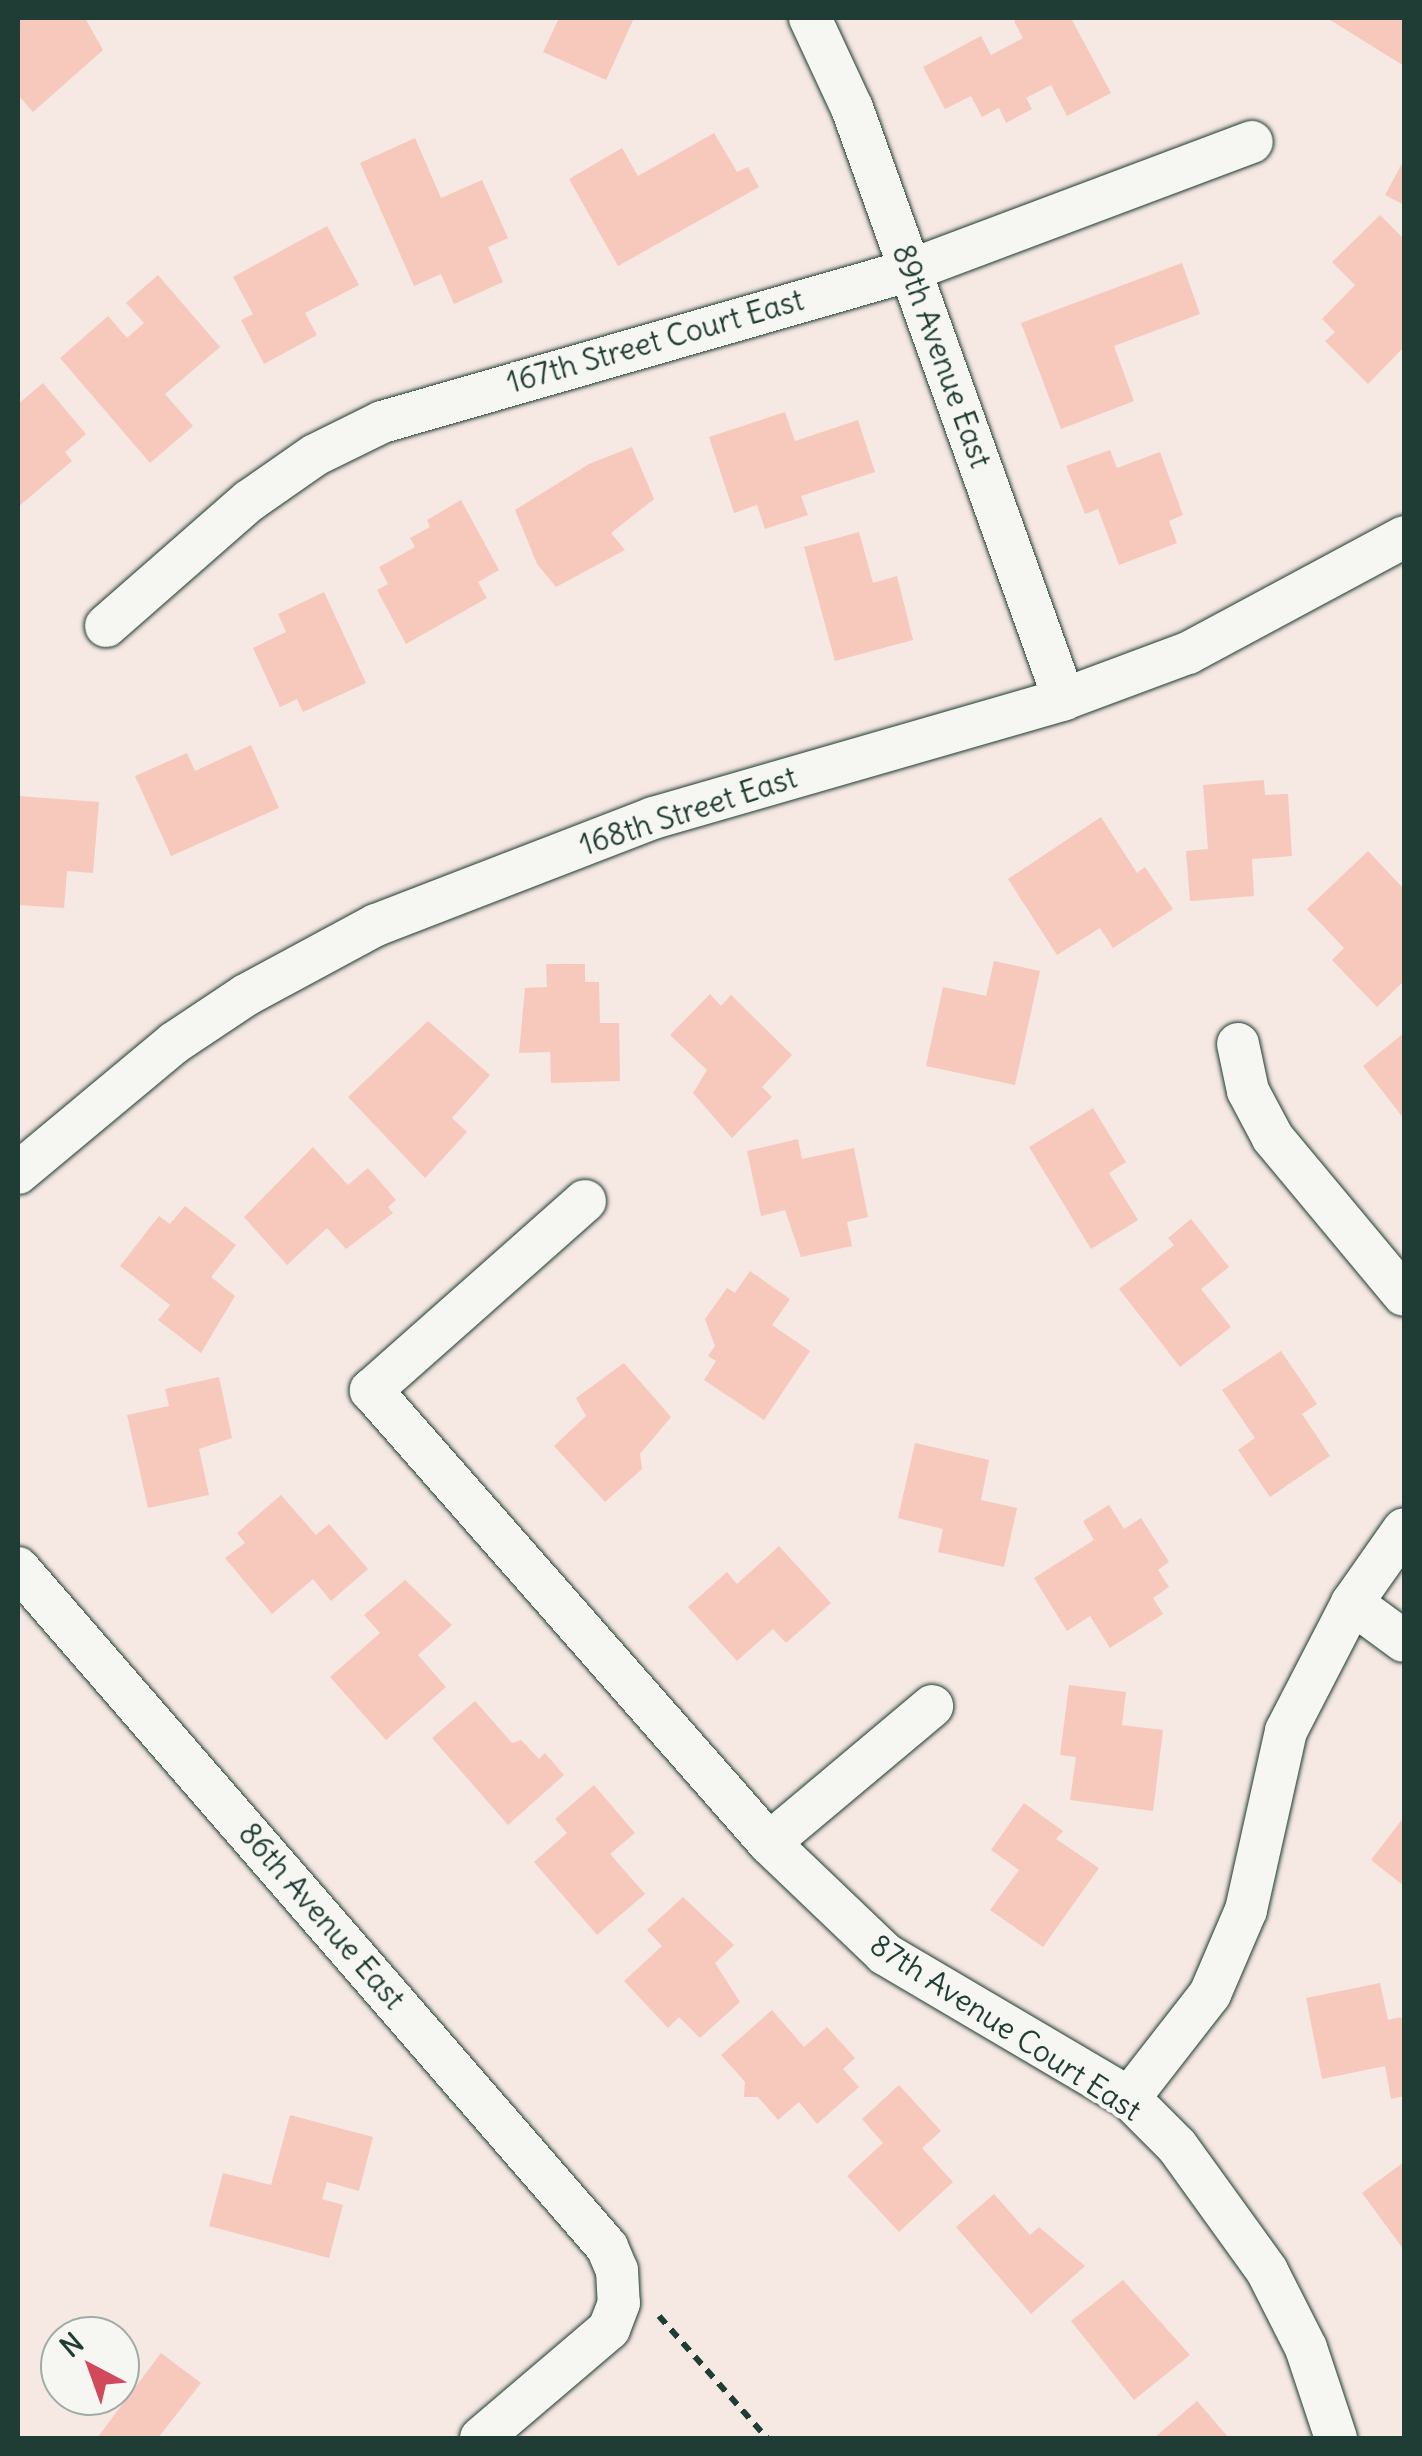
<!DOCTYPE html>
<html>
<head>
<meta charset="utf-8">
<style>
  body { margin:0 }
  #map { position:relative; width:1422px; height:2456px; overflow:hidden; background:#f6e8e2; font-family:Delius,sans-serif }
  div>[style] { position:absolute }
  .building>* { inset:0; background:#f7c9bc }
  .path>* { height:6px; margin-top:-3px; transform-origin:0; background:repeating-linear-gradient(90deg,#1f3d34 0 10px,transparent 0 18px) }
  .roads { filter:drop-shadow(0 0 2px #1f3d34) drop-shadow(0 0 2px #1f3d34) }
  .minor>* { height:42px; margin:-21px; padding:0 21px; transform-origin:21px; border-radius:21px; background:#f6f6f2 }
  span { translate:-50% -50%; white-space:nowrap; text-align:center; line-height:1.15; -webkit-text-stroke:9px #f6f6f2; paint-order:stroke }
  .street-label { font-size:30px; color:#1f3d34 }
  .frame { position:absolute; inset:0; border:20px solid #1f3d34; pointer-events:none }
  .north { position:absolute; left:40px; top:2316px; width:100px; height:100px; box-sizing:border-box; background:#f6f6f2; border:2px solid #a0aca6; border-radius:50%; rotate:319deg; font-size:28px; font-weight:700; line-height:40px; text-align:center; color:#1f3d34 }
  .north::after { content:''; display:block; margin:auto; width:35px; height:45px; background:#d1495b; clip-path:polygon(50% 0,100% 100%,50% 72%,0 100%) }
</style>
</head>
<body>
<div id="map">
  <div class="building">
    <div style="clip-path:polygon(23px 18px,85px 18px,103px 50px,33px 112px,18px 95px,18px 22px)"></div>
    <div style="clip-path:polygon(559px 18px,634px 18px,606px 80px,543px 52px)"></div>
    <div style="clip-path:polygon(1020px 18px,1071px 18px,1111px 93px,1067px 116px,1051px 85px,1026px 98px,1032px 109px,1006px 123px,999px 108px,982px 117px,971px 96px,945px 109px,923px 67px,981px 36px,991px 55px,1023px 38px,1014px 21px)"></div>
    <div style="clip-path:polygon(1327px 18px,1404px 18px,1404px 66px)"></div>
    <div style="clip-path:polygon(714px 133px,737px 172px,748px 167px,759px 187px,618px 266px,569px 179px,622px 148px,638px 176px)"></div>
    <div style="clip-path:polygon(415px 138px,441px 198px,482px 180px,508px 238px,488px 247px,503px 282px,454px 304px,441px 274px,414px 286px,360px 163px)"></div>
    <div style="clip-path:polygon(1404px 160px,1404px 205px,1385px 195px)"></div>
    <div style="clip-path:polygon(1380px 215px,1404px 239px,1404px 347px,1368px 384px,1325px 341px,1335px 332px,1322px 319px,1355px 285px,1332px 262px)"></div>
    <div style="clip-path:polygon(327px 226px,359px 285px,305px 313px,317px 335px,264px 364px,241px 320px,253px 314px,233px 277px)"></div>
    <div style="clip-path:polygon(1182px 263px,1200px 314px,1114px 346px,1134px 401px,1061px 429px,1021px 323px)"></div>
    <div style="clip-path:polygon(158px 275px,220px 347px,165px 394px,193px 426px,150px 463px,60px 358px,108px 316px,127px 338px,144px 323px,126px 303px)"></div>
    <div style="clip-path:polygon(43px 383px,86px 434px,65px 452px,72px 461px,18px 507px,18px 404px)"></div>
    <div style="clip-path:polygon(785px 412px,795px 441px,858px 420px,875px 472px,801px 496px,808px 515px,765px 529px,757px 505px,734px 513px,709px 437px)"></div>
    <div style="clip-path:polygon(632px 447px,654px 499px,611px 533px,625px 550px,556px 587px,537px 564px,515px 510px,589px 464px)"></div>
    <div style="clip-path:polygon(1110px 450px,1117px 468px,1160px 452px,1183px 515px,1169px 521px,1177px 543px,1119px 565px,1098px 509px,1085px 514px,1066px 466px)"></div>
    <div style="clip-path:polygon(461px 500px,499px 570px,478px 582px,487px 598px,406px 644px,377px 590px,388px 584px,379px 567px,415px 547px,410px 538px,430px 527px,427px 520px)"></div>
    <div style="clip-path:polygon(859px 532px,873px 583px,897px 576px,913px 640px,835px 661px,804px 547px)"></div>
    <div style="clip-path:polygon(324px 592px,366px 683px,303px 712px,297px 699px,280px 707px,253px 648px,286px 632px,278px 614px)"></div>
    <div style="clip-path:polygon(251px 745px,279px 808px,171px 856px,135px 776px,187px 753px,195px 771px)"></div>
    <div style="clip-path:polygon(1264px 780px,1265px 795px,1288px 794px,1292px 856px,1252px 859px,1254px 896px,1190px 901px,1186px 851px,1208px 849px,1203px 785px)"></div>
    <div style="clip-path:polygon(18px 796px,99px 802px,93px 873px,67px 871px,64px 908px,18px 905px)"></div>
    <div style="clip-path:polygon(1101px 817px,1137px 873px,1145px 867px,1173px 909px,1113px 948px,1100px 928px,1057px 955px,1008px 879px)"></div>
    <div style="clip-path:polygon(1368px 851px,1404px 889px,1404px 981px,1377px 1007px,1332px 960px,1344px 948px,1307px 909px)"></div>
    <div style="clip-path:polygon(994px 961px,1040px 971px,1015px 1085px,926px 1066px,943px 987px,986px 996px)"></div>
    <div style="clip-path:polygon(546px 964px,585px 964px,585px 982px,599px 982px,600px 1023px,619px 1023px,620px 1081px,551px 1083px,550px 1052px,519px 1053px,525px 988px,547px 987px)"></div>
    <div style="clip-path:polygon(710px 994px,721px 1006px,731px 995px,792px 1055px,762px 1087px,772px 1097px,732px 1138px,693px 1093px,707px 1070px,670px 1035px)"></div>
    <div style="clip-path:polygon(428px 1021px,490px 1075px,452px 1118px,467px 1132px,425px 1178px,348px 1097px)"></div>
    <div style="clip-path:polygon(1404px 1033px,1404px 1119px,1363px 1066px)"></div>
    <div style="clip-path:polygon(1093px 1108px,1126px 1162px,1109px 1173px,1138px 1220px,1091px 1249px,1029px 1147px)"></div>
    <div style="clip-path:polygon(798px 1139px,802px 1159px,854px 1148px,868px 1217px,847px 1222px,852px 1246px,801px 1257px,785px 1210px,761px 1216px,747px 1151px)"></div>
    <div style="clip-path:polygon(313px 1147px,348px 1185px,368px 1168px,396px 1200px,388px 1207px,393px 1213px,346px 1249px,327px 1228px,287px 1265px,244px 1217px)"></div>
    <div style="clip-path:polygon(185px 1206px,236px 1245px,211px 1277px,235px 1296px,201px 1353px,158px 1320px,170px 1305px,120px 1266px,159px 1216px,170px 1224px)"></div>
    <div style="clip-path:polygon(1191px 1219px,1229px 1267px,1201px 1289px,1231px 1327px,1180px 1367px,1119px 1289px,1174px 1245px,1168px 1238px)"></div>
    <div style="clip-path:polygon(750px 1271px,790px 1299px,772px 1325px,810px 1351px,764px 1420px,704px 1380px,716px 1361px,708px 1356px,715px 1346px,705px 1319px,727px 1288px,735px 1293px)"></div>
    <div style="clip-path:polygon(1281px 1351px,1317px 1404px,1302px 1414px,1330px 1456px,1270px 1497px,1238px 1450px,1255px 1438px,1222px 1390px)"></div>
    <div style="clip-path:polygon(624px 1363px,671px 1417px,640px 1454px,642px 1469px,605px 1502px,554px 1446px,586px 1416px,576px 1398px)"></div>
    <div style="clip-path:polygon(219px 1377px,232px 1438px,199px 1449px,209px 1495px,148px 1508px,127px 1415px,169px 1406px,165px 1389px)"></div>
    <div style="clip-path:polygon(915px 1443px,989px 1460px,981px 1500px,1017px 1508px,1004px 1567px,938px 1552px,943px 1529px,898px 1518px)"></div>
    <div style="clip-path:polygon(281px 1495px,316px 1535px,329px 1524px,368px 1569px,331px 1601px,313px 1579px,272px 1614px,225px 1558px,245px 1543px,237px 1533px)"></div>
    <div style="clip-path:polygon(1109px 1505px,1124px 1529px,1141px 1518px,1169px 1562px,1158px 1570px,1169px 1587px,1153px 1598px,1163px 1614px,1110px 1648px,1090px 1616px,1067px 1631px,1034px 1578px,1094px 1540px,1083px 1521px)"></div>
    <div style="clip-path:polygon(779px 1546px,831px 1603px,786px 1643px,773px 1629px,737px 1661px,688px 1607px,727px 1572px,737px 1584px)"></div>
    <div style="clip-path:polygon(405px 1580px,452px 1625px,418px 1655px,446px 1687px,386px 1740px,330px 1677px,380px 1633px,364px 1615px)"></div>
    <div style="clip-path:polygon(1069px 1685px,1126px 1692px,1122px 1725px,1163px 1730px,1153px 1811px,1070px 1800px,1076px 1757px,1060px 1755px)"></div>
    <div style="clip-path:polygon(475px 1701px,512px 1743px,521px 1740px,539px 1759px,545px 1753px,564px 1775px,508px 1825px,432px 1738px)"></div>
    <div style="clip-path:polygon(594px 1785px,635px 1833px,610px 1854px,645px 1894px,597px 1935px,534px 1862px,567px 1833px,555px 1819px)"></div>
    <div style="clip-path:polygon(1024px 1803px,1063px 1831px,1056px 1839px,1099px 1868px,1043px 1947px,990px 1910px,1019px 1870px,991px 1850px)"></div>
    <div style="clip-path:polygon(1404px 1817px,1404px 1886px,1371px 1860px)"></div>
    <div style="clip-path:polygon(683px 1897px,734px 1945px,715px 1963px,740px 2002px,700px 2038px,679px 2017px,668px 2028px,624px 1981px,662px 1946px,647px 1930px)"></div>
    <div style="clip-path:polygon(1380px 1983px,1388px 2020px,1401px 2017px,1404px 2025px,1404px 2096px,1391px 2099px,1385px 2066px,1322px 2079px,1306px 1998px)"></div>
    <div style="clip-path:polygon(772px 2010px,804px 2047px,827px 2027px,855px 2058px,843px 2069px,859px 2087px,817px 2124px,799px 2102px,778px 2120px,758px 2097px,744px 2097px,745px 2082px,721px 2055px)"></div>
    <div style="clip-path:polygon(899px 2085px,941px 2131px,922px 2148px,953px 2182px,899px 2232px,847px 2176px,883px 2143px,862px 2119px)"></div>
    <div style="clip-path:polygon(290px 2115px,373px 2137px,359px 2191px,327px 2182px,322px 2199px,343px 2205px,329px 2258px,209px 2226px,223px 2173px,271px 2185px)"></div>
    <div style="clip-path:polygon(1404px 2162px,1404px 2250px,1362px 2193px)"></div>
    <div style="clip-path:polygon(994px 2194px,1030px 2235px,1039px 2227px,1085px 2266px,1031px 2314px,956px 2227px)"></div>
    <div style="clip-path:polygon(1123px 2280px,1190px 2355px,1134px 2400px,1071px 2321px)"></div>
    <div style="clip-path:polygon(161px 2353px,201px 2383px,158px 2438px,97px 2438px)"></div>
    <div style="clip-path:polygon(1197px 2401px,1229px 2438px,1154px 2438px)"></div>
  </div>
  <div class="path">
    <div style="left:659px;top:2316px;width:163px;rotate:48.5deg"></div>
  </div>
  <div class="roads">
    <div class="minor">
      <div style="left:810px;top:18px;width:99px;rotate:65deg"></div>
      <div style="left:852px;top:108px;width:628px;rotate:70.27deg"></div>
      <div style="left:106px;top:626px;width:190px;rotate:-41.2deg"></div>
      <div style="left:249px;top:501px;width:80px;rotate:-34.9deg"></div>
      <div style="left:315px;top:455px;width:75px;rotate:-26.2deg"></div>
      <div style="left:382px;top:422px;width:550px;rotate:-16.03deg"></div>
      <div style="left:911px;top:270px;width:364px;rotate:-20.6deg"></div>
      <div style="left:1238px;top:1044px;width:48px;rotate:78deg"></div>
      <div style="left:1248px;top:1091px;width:53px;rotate:62deg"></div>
      <div style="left:1273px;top:1138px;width:204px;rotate:50.2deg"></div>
      <div style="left:18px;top:1173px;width:203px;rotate:-39.8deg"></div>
      <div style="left:174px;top:1043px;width:87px;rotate:-33.7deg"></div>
      <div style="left:246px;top:995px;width:148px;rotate:-28.3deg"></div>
      <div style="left:376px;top:925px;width:297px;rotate:-21.1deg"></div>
      <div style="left:653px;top:818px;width:428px;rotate:-16.1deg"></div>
      <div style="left:1064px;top:699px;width:132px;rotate:-20.4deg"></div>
      <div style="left:1188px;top:653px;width:245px;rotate:-28.2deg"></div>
      <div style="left:585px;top:1201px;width:286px;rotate:138.5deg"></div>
      <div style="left:371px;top:1390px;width:603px;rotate:48.7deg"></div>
      <div style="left:769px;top:1843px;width:161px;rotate:43.7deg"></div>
      <div style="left:885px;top:1954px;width:283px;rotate:30.5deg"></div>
      <div style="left:1129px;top:2098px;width:68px;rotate:45deg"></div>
      <div style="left:1177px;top:2146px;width:154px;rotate:54.2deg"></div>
      <div style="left:1267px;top:2271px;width:86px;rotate:63.1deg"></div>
      <div style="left:1306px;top:2348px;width:95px;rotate:71.6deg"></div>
      <div style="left:18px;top:1568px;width:899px;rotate:49.06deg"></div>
      <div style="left:607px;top:2247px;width:25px;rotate:67deg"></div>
      <div style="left:617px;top:2270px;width:33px;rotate:87deg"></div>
      <div style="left:619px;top:2303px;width:28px;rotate:111deg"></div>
      <div style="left:609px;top:2329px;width:168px;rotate:139.6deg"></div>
      <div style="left:1352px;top:1603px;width:64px;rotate:36.2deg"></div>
      <div style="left:769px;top:1843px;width:213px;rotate:-40deg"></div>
      <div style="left:1129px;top:2098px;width:132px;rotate:-52.1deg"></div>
      <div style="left:1210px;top:1994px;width:91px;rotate:-66.8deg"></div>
      <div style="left:1246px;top:1910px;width:183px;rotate:-77.4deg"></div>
      <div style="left:1286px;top:1731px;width:144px;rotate:-62.7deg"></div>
      <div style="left:1352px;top:1603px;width:90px;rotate:-54.9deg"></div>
    </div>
  </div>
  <div class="street-label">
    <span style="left:655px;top:341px;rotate:-16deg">167th Street Court East</span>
    <span style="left:942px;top:356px;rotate:70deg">89th Avenue East</span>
    <span style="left:688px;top:811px;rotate:-18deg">168th Street East</span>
    <span style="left:322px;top:1916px;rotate:49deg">86th Avenue East</span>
    <span style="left:1006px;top:2027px;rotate:33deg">87th Avenue Court East</span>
  </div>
  <div class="frame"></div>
  <div class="north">N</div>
</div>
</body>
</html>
